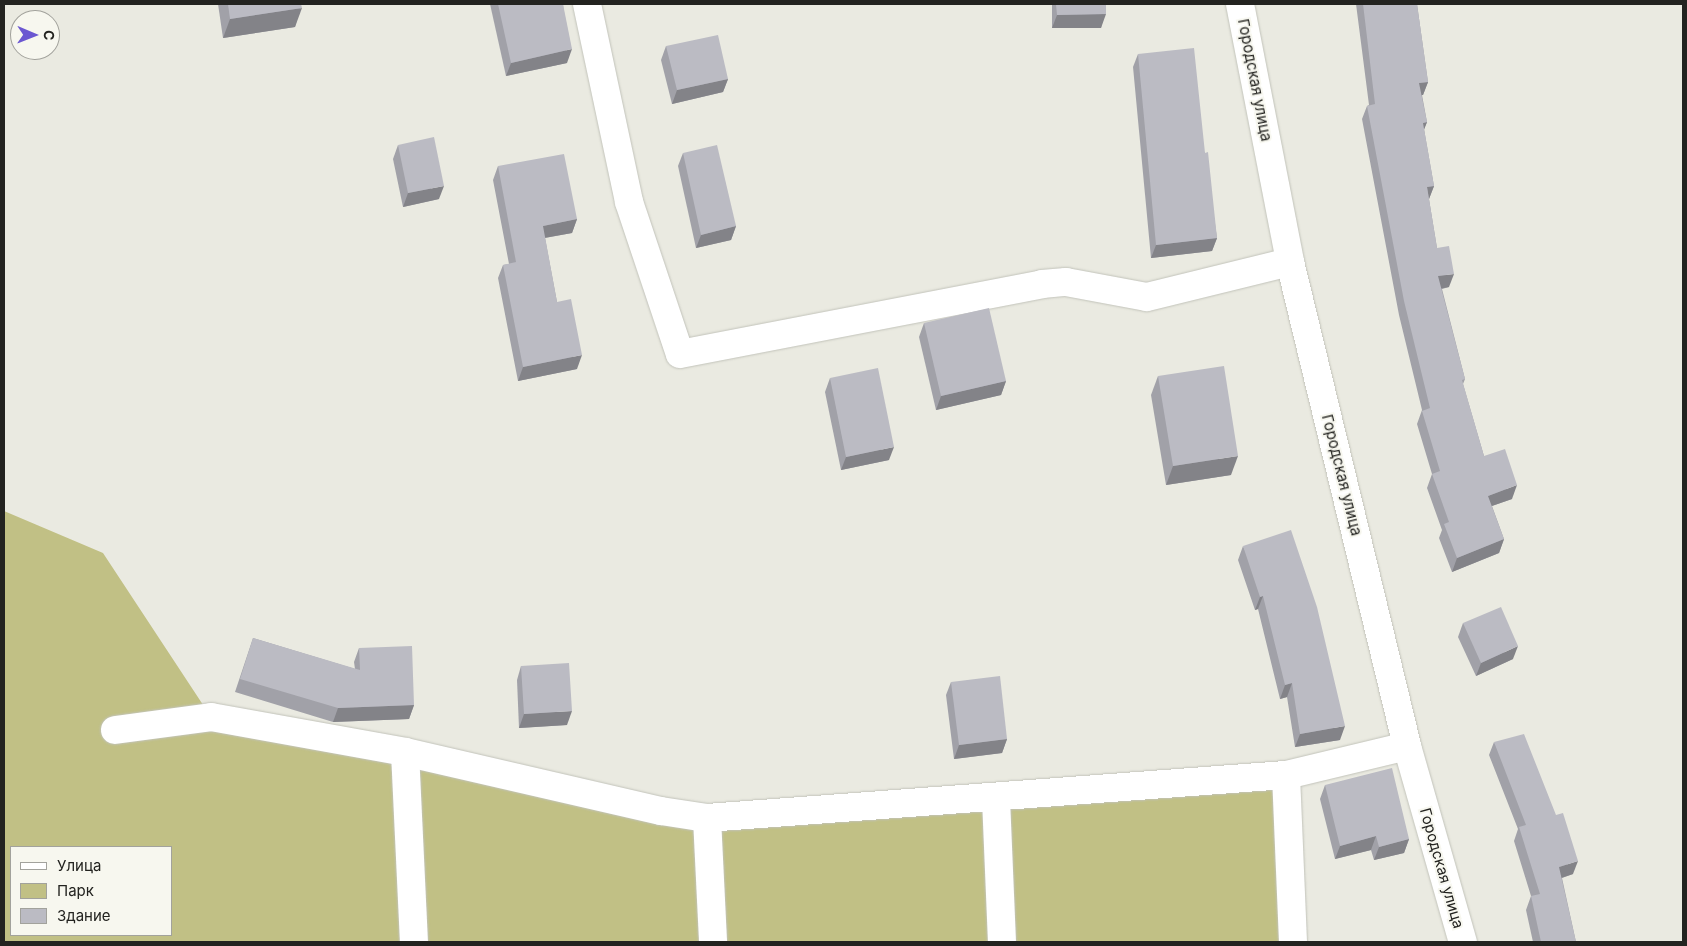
<!DOCTYPE html>
<html>
<head>
<meta charset="utf-8">
<style>
  body { margin:0 }
  #map { position:relative; width:1687px; height:946px; overflow:hidden; background:#eaeae1; font-family:Inter,sans-serif }
  div>[style] { position:absolute }
  .green>* { inset:0; background:#c1c085 }
  .roads { filter:drop-shadow(0 0 1px #c2c3ba) drop-shadow(0 0 1px #c2c3ba) }
  .minor>* { height:28px; margin:-14px; padding:0 14px; transform-origin:14px; border-radius:14px; background:#fff }
  .wall>* { inset:0; background:#a1a1a8 }
  .shaded-wall>* { inset:0; background:#838388 }
  .building>* { inset:0; background:#bbbbc3 }
  span { translate:-50% -50%; white-space:nowrap; text-align:center; line-height:1.15; -webkit-text-stroke:4px #f7f7ef; paint-order:stroke }
  .street-label { font-size:15px; color:#232320 }
  .frame { position:absolute; inset:0; border:5px solid #232320; pointer-events:none }
  .legend { position:absolute; left:10px; top:846px; width:162px; height:90px; box-sizing:border-box; background:#f7f7ef; border:1px solid #a2a29c; margin:0; padding:6px 9px; list-style:none; font-size:15px; color:#232320 }
  .legend li { display:flex; align-items:center; gap:10px; height:25px }
  .legend b { width:25px; border:1px solid #a2a29c }
  .north { position:absolute; left:10px; top:10px; width:50px; height:50px; box-sizing:border-box; background:#f7f7ef; border:1px solid #a2a29c; border-radius:50%; rotate:91deg; font-size:14px; font-weight:700; line-height:20px; text-align:center; color:#232320 }
  .north::after { content:''; display:block; margin:auto; width:18px; height:22px; background:#6b57d1; clip-path:polygon(50% 0,100% 100%,50% 72%,0 100%) }
</style>
</head>
<body>
<div id="map">
  <div class="green">
    <div style="clip-path:polygon(evenodd,4px 511px,103px 553px,211px 717px,661px 811px,1286px 775px,1293px 942px,4px 942px,4px 511px,11px 847px,171px 847px,171px 935px,11px 935px,11px 847px)"></div>
  </div>
  <div class="roads">
    <div class="minor">
      <div style="left:587px;top:4px;width:202px;rotate:78deg"></div>
      <div style="left:629px;top:202px;width:160px;rotate:71.5deg"></div>
      <div style="left:680px;top:354px;width:369px;rotate:-10.9deg"></div>
      <div style="left:1042px;top:284px;width:24px;rotate:-5deg"></div>
      <div style="left:1066px;top:282px;width:82px;rotate:10.5deg"></div>
      <div style="left:1147px;top:297px;width:147px;rotate:-13.8deg"></div>
      <div style="left:1240px;top:4px;width:263px;rotate:79deg"></div>
      <div style="left:1290px;top:262px;width:498px;rotate:76.4deg"></div>
      <div style="left:1407px;top:746px;width:204px;rotate:74.1deg"></div>
      <div style="left:115px;top:730px;width:97px;rotate:-7.7deg"></div>
      <div style="left:211px;top:717px;width:197px;rotate:10.2deg"></div>
      <div style="left:405px;top:752px;width:263px;rotate:13deg"></div>
      <div style="left:661px;top:811px;width:47px;rotate:8.7deg"></div>
      <div style="left:707px;top:818px;width:581px;rotate:-4.25deg"></div>
      <div style="left:1286px;top:775px;width:124px;rotate:-13.5deg"></div>
      <div style="left:405px;top:752px;width:190px;rotate:87.3deg"></div>
      <div style="left:1286px;top:775px;width:167px;rotate:87.6deg"></div>
      <div style="left:996px;top:799px;width:143px;rotate:87.6deg"></div>
      <div style="left:707px;top:818px;width:124px;rotate:87.2deg"></div>
    </div>
  </div>
  <div class="wall">
    <div style="clip-path:polygon(218px 4px,301px 4px,295px 27px,223px 38px)"></div>
    <div style="clip-path:polygon(490px 4px,563px 4px,567px 63px,506px 76px)"></div>
    <div style="clip-path:polygon(1052px 4px,1106px 4px,1101px 28px,1052px 28px)"></div>
    <div style="clip-path:polygon(1356px 4px,1417px 4px,1428px 82px,1423px 95px,1422px 95px,1427px 122px,1424px 129px,1434px 186px,1429px 199px,1437px 248px,1449px 287px,1442px 289px,1465px 379px,1463px 384px,1484px 456px,1512px 499px,1492px 506px,1504px 539px,1499px 553px,1452px 572px,1439px 538px,1442px 530px,1427px 488px,1432px 474px,1417px 424px,1422px 410px,1399px 315px,1362px 119px,1367px 106px,1369px 105px)"></div>
    <div style="clip-path:polygon(666px 46px,728px 79px,723px 92px,672px 104px,661px 60px)"></div>
    <div style="clip-path:polygon(1138px 54px,1205px 153px,1217px 238px,1212px 251px,1151px 258px,1133px 67px)"></div>
    <div style="clip-path:polygon(398px 145px,439px 199px,403px 207px,393px 159px)"></div>
    <div style="clip-path:polygon(683px 153px,736px 226px,731px 240px,696px 248px,678px 166px)"></div>
    <div style="clip-path:polygon(498px 166px,577px 219px,572px 233px,545px 238px,557px 302px,577px 369px,518px 381px,498px 278px,503px 265px,509px 264px,493px 180px)"></div>
    <div style="clip-path:polygon(924px 323px,1006px 381px,1001px 395px,936px 410px,919px 337px)"></div>
    <div style="clip-path:polygon(1158px 376px,1231px 475px,1166px 485px,1151px 395px)"></div>
    <div style="clip-path:polygon(830px 378px,889px 460px,841px 470px,825px 392px)"></div>
    <div style="clip-path:polygon(1243px 546px,1340px 740px,1295px 747px,1287px 697px,1280px 699px,1258px 609px,1255px 610px,1238px 560px)"></div>
    <div style="clip-path:polygon(1463px 623px,1513px 659px,1476px 676px,1458px 637px)"></div>
    <div style="clip-path:polygon(253px 638px,355px 669px,354px 662px,359px 648px,414px 705px,409px 719px,333px 722px,235px 692px)"></div>
    <div style="clip-path:polygon(521px 666px,567px 725px,519px 728px,517px 680px)"></div>
    <div style="clip-path:polygon(951px 682px,1007px 739px,1002px 753px,954px 759px,946px 695px)"></div>
    <div style="clip-path:polygon(1494px 742px,1573px 874px,1562px 878px,1576px 942px,1533px 942px,1526px 910px,1531px 896px,1514px 841px,1518px 829px,1489px 755px)"></div>
    <div style="clip-path:polygon(1325px 785px,1409px 839px,1404px 853px,1374px 860px,1371px 850px,1335px 859px,1320px 799px)"></div>
  </div>
  <div class="shaded-wall">
    <div style="clip-path:polygon(302px 8px,295px 27px,223px 38px,230px 19px)"></div>
    <div style="clip-path:polygon(1106px 14px,1101px 28px,1052px 28px,1057px 15px)"></div>
    <div style="clip-path:polygon(572px 49px,567px 63px,506px 76px,511px 63px)"></div>
    <div style="clip-path:polygon(728px 79px,723px 92px,672px 104px,677px 90px)"></div>
    <div style="clip-path:polygon(1428px 82px,1423px 95px,1415px 96px,1419px 83px)"></div>
    <div style="clip-path:polygon(1427px 122px,1422px 135px,1423px 123px)"></div>
    <div style="clip-path:polygon(444px 186px,439px 199px,403px 207px,408px 193px)"></div>
    <div style="clip-path:polygon(1434px 186px,1429px 199px,1427px 187px)"></div>
    <div style="clip-path:polygon(577px 219px,572px 233px,538px 239px,543px 226px)"></div>
    <div style="clip-path:polygon(736px 226px,731px 240px,696px 248px,701px 235px)"></div>
    <div style="clip-path:polygon(1217px 238px,1212px 251px,1151px 258px,1156px 245px)"></div>
    <div style="clip-path:polygon(1454px 274px,1449px 287px,1434px 290px,1438px 276px)"></div>
    <div style="clip-path:polygon(582px 355px,577px 369px,518px 381px,523px 367px)"></div>
    <div style="clip-path:polygon(1006px 381px,1001px 395px,936px 410px,941px 396px)"></div>
    <div style="clip-path:polygon(894px 447px,889px 460px,841px 470px,846px 457px)"></div>
    <div style="clip-path:polygon(1238px 456px,1231px 475px,1166px 485px,1173px 466px)"></div>
    <div style="clip-path:polygon(1517px 485px,1512px 499px,1483px 509px,1488px 496px)"></div>
    <div style="clip-path:polygon(1504px 539px,1499px 553px,1452px 572px,1457px 558px)"></div>
    <div style="clip-path:polygon(1263px 596px,1258px 609px,1255px 610px,1260px 597px)"></div>
    <div style="clip-path:polygon(1518px 646px,1513px 659px,1476px 676px,1481px 663px)"></div>
    <div style="clip-path:polygon(1292px 683px,1287px 697px,1280px 699px,1285px 685px)"></div>
    <div style="clip-path:polygon(414px 705px,409px 719px,333px 722px,338px 708px)"></div>
    <div style="clip-path:polygon(572px 711px,567px 725px,519px 728px,524px 714px)"></div>
    <div style="clip-path:polygon(1345px 726px,1340px 740px,1295px 747px,1300px 734px)"></div>
    <div style="clip-path:polygon(1007px 739px,1002px 753px,954px 759px,959px 745px)"></div>
    <div style="clip-path:polygon(1376px 836px,1371px 850px,1335px 859px,1340px 846px)"></div>
    <div style="clip-path:polygon(1409px 839px,1404px 853px,1374px 860px,1379px 847px)"></div>
    <div style="clip-path:polygon(1578px 861px,1573px 874px,1555px 880px,1559px 867px)"></div>
  </div>
  <div class="building">
    <div style="clip-path:polygon(228px 4px,301px 4px,302px 8px,230px 19px)"></div>
    <div style="clip-path:polygon(498px 4px,563px 4px,572px 49px,511px 63px)"></div>
    <div style="clip-path:polygon(1056px 4px,1106px 4px,1106px 14px,1057px 15px)"></div>
    <div style="clip-path:polygon(1363px 4px,1417px 4px,1428px 82px,1419px 83px,1427px 122px,1423px 123px,1434px 186px,1427px 187px,1437px 248px,1449px 246px,1454px 274px,1438px 276px,1465px 379px,1462px 380px,1484px 456px,1505px 449px,1517px 485px,1488px 496px,1504px 539px,1457px 558px,1444px 524px,1449px 522px,1432px 474px,1440px 471px,1422px 411px,1430px 408px,1404px 301px,1367px 106px,1375px 104px)"></div>
    <div style="clip-path:polygon(718px 35px,728px 79px,677px 90px,666px 46px)"></div>
    <div style="clip-path:polygon(1194px 48px,1205px 153px,1208px 152px,1217px 238px,1156px 245px,1138px 54px)"></div>
    <div style="clip-path:polygon(434px 137px,444px 186px,408px 193px,398px 145px)"></div>
    <div style="clip-path:polygon(717px 145px,736px 226px,701px 235px,683px 153px)"></div>
    <div style="clip-path:polygon(564px 154px,577px 219px,543px 226px,557px 302px,571px 299px,582px 355px,523px 367px,503px 265px,516px 262px,498px 166px)"></div>
    <div style="clip-path:polygon(989px 308px,1006px 381px,941px 396px,924px 323px)"></div>
    <div style="clip-path:polygon(1224px 366px,1238px 456px,1173px 466px,1158px 376px)"></div>
    <div style="clip-path:polygon(878px 368px,894px 447px,846px 457px,830px 378px)"></div>
    <div style="clip-path:polygon(1291px 530px,1317px 607px,1345px 726px,1300px 734px,1292px 683px,1285px 685px,1263px 596px,1260px 597px,1243px 546px)"></div>
    <div style="clip-path:polygon(1501px 607px,1518px 646px,1481px 663px,1463px 623px)"></div>
    <div style="clip-path:polygon(253px 638px,360px 670px,359px 648px,412px 646px,414px 705px,338px 708px,240px 679px)"></div>
    <div style="clip-path:polygon(569px 663px,572px 711px,524px 714px,521px 666px)"></div>
    <div style="clip-path:polygon(1000px 676px,1007px 739px,959px 745px,951px 682px)"></div>
    <div style="clip-path:polygon(1524px 734px,1556px 815px,1563px 813px,1578px 861px,1559px 867px,1576px 942px,1541px 942px,1531px 896px,1540px 894px,1519px 827px,1526px 825px,1494px 742px)"></div>
    <div style="clip-path:polygon(1392px 768px,1409px 839px,1379px 847px,1376px 836px,1340px 846px,1325px 785px)"></div>
  </div>
  <div class="street-label">
    <span style="left:1255px;top:80px;rotate:79deg">Городская улица</span>
    <span style="left:1342px;top:475px;rotate:76deg">Городская улица</span>
    <span style="left:1442px;top:868px;rotate:74deg">Городская улица</span>
  </div>
  <div class="frame"></div>
  <ul class="legend">
  <li><b style="height:6px;background:#fff"></b>Улица</li>
  <li><b style="height:14px;background:#c1c085"></b>Парк</li>
  <li><b style="height:14px;background:#bbbbc3"></b>Здание</li>
  </ul>
  <div class="north">С</div>
</div>
</body>
</html>
